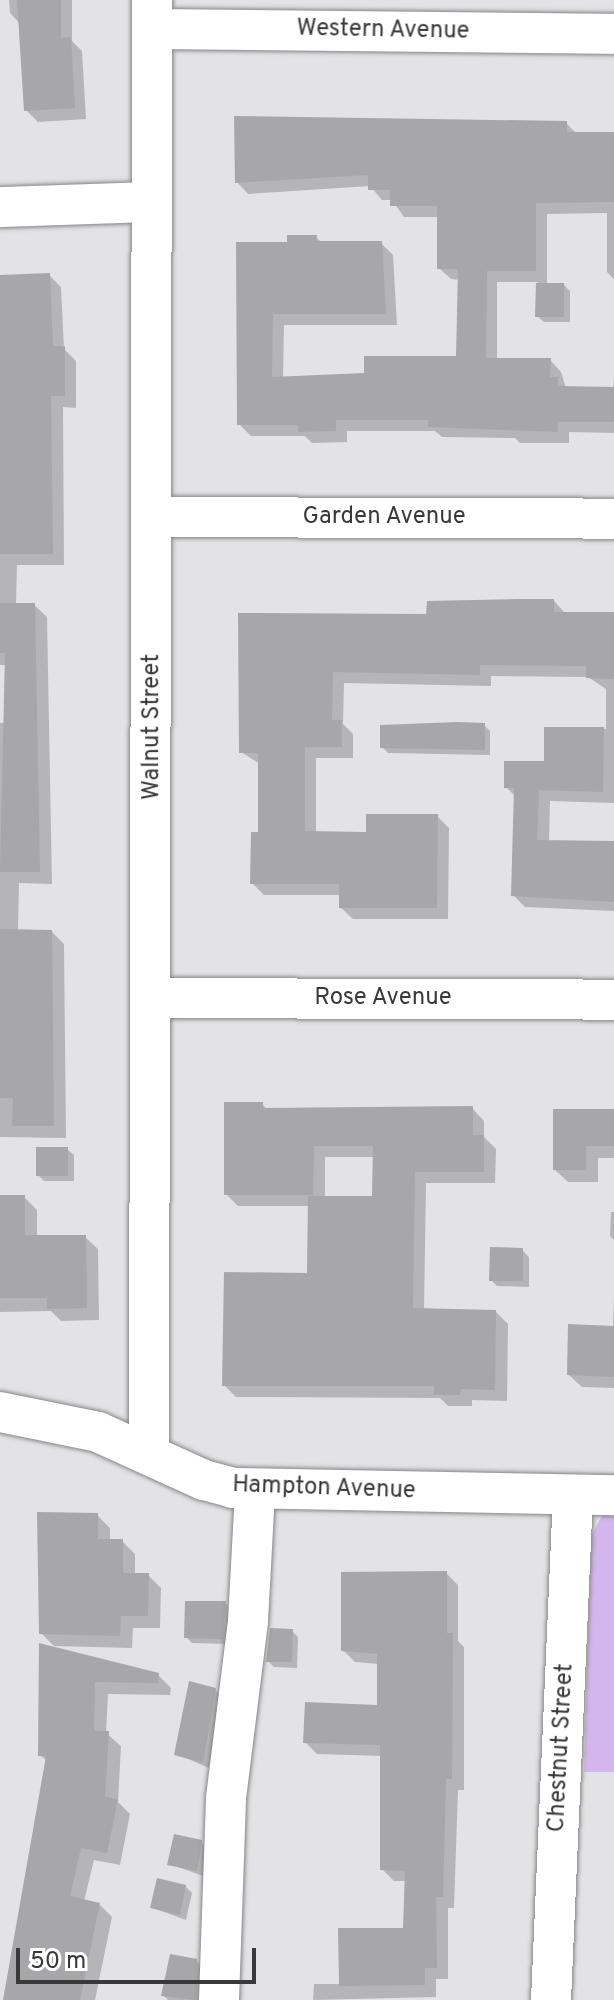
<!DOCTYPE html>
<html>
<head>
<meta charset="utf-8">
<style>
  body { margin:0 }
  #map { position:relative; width:614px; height:2000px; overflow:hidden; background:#e3e2e5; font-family:Overpass,sans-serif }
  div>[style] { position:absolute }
  .green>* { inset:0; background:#d3b6ed }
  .shadow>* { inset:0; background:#0003 }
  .building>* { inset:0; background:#a7a6a8 }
  .roads { filter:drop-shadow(0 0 2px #878689) drop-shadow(0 0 2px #878689) }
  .minor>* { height:40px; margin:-20px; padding:0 20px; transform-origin:20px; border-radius:20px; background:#fff }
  span { translate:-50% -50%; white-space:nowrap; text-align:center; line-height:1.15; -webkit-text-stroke:6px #fff; paint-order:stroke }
  .street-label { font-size:24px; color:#39393a }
  .scale { position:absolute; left:16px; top:1948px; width:240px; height:36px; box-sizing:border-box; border:4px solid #39393a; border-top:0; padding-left:10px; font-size:24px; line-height:28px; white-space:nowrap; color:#39393a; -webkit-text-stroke:6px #fff; paint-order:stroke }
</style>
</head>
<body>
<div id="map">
  <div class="green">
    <div style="clip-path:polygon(603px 1514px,614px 1514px,614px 1772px,584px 1772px,591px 1536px)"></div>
  </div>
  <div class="shadow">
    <div style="clip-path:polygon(9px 0,72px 0,72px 41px,82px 51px,86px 119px,38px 122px,26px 110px,20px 24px,10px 13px)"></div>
    <div style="clip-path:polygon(566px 123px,577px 134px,614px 134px,614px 279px,607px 272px,607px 213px,547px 214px,547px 285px,564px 285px,570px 291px,570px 322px,544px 322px,537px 316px,538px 282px,497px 282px,497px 360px,550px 360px,561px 372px,566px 388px,613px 389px,614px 377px,614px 433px,569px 432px,569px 443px,520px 443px,515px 438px,442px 437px,435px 431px,347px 431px,347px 442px,312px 443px,305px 436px,251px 436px,239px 424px,289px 244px,316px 237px,322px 243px,381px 243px,393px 255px,397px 325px,284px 325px,283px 378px,366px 375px,458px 358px,460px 280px,451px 279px,439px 268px,439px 217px,404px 217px,392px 200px,382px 200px,370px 186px,248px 194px,237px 182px)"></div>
    <div style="clip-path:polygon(49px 275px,61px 287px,64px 349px,76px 361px,76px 408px,63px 407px,64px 565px,17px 565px,16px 605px,34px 605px,47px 617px,52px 884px,19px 883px,18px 931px,52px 932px,64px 944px,66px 1138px,0 1137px,0 723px,6px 723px,7px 665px,0 665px,0 276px)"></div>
    <div style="clip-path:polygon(554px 601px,566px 614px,614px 614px,614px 803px,550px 801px,549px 842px,614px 843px,614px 911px,525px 907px,513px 895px,516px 797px,506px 787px,546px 763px,546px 729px,606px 729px,606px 689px,588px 677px,491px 676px,491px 686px,344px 683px,343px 724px,353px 734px,353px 758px,316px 758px,316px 833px,368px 834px,437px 816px,449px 828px,448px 919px,353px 919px,341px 908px,341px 895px,264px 895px,252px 883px,260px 834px,260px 764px,241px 752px,240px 615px,428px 616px)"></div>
    <div style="clip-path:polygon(484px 725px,490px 731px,490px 755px,388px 753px,382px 747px)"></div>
    <div style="clip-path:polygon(evenodd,262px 1104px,268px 1110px,472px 1108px,484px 1121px,484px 1137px,496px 1149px,495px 1183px,426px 1183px,424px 1311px,496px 1312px,508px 1324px,507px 1401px,472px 1400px,472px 1406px,448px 1406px,440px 1398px,236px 1397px,224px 1385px,309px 1275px,310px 1206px,238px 1206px,226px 1194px,262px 1104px,325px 1157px,375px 1157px,374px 1198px,325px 1198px,325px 1157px)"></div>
    <div style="clip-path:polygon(614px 1111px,614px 1158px,598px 1158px,598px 1182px,568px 1182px,555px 1170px)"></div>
    <div style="clip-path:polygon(67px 1149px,74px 1155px,74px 1181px,44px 1181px,38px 1175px)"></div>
    <div style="clip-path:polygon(0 1197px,24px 1197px,37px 1210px,37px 1237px,85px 1237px,98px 1249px,99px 1320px,61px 1321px,51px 1311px,0 1312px)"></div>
    <div style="clip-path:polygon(611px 1212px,614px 1212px,614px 1240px,610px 1236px)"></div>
    <div style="clip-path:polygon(522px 1250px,529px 1257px,529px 1287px,497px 1286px,491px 1280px)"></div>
    <div style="clip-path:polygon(614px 1296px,614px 1388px,582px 1387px,569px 1375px,613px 1328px)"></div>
    <div style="clip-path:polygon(97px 1515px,110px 1528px,110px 1541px,122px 1541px,135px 1554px,135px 1575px,148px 1575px,161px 1588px,160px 1628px,133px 1628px,132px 1648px,54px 1646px,41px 1633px)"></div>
    <div style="clip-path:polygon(446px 1573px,458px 1585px,458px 1641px,464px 1647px,464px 1790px,458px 1790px,454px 1908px,448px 1908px,448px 1979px,436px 1979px,436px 1997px,313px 2000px,314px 1984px,341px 1984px,405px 1930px,407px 1881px,394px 1881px,382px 1869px,382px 1756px,317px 1754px,305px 1742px,379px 1707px,379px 1664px,355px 1662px,343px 1650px)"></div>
    <div style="clip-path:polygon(225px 1603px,231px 1610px,228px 1644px,192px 1643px,186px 1637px)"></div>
    <div style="clip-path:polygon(292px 1631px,298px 1637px,297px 1668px,274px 1667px,268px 1661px)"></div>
    <div style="clip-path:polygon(41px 1645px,158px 1675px,171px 1688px,170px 1695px,108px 1694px,106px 1733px,121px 1746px,118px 1802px,130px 1814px,120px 1865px,94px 1860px,84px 1901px,99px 1904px,112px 1917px,95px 2000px,5px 2000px,47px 1761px,40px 1755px)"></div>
    <div style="clip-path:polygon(215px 1690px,222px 1696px,209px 1768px,177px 1754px)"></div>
    <div style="clip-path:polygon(201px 1842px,207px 1848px,203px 1876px,170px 1864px)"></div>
    <div style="clip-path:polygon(185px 1886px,192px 1893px,186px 1920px,153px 1908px)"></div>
    <div style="clip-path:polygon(196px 1961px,203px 1967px,201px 2000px,168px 2000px,163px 1995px)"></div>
  </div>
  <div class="building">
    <div style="clip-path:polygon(17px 0,61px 0,61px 38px,71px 37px,75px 108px,24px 111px)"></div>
    <div style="clip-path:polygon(234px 116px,567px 121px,567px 132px,614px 132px,614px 202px,536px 203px,536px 271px,487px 271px,486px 358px,551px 358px,550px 377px,558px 377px,558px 386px,614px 387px,614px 422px,558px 422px,558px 432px,428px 427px,428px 420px,336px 420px,336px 431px,298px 432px,298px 425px,237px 425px,236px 242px,287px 242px,287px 235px,317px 235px,316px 241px,382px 241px,386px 314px,273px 314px,272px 377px,364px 373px,364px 356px,456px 356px,458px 269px,437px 269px,437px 206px,390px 206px,390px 190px,368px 190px,368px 175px,235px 183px)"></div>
    <div style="clip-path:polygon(50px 273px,53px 346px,65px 346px,65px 396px,51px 396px,53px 554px,0 554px,0 275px)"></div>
    <div style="clip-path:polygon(536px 283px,564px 283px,564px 317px,535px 317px)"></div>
    <div style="clip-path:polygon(517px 599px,554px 599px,554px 612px,614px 612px,614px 679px,586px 678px,586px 666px,480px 665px,480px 675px,333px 672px,332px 720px,342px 720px,342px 747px,305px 747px,305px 831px,366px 832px,366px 814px,438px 814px,437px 908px,339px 908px,339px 884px,250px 884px,251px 832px,258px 832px,258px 753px,239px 753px,238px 613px,426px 614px,427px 601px)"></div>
    <div style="clip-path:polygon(0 603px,35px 603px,40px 872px,0 872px,5px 653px,0 653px)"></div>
    <div style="clip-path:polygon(458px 722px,485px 723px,485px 750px,380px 748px,380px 725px)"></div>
    <div style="clip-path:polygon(544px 727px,604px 727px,603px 792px,539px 790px,537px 840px,614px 841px,614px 902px,511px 896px,514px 788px,504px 788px,504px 761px,544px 761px)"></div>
    <div style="clip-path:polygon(0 929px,52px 930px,54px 1126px,12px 1126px,13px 1098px,0 1098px)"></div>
    <div style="clip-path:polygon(224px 1102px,263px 1102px,263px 1108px,473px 1106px,473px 1135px,484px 1135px,484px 1172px,415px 1172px,413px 1308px,496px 1310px,495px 1390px,461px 1389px,460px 1395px,434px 1395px,434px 1386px,222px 1386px,224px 1272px,307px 1273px,308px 1196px,372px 1196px,373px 1146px,314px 1146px,313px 1195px,224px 1195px)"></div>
    <div style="clip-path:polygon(553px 1109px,614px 1109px,614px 1146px,586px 1146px,586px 1170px,553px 1170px)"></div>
    <div style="clip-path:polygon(36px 1147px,68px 1147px,68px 1176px,36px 1176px)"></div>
    <div style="clip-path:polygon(0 1195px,25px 1195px,25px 1235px,86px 1235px,87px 1308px,47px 1309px,47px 1298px,0 1298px)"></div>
    <div style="clip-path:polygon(490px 1247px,523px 1248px,523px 1281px,489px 1281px)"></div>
    <div style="clip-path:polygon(568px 1324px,614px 1326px,614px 1377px,567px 1375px)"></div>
    <div style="clip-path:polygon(37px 1512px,98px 1513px,98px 1539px,123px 1539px,123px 1573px,149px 1573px,148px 1616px,121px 1616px,120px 1636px,39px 1634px)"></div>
    <div style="clip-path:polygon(447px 1571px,447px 1633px,453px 1633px,452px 1779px,446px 1779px,443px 1897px,436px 1897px,437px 1968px,425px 1968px,425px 1985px,339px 1986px,338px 1928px,403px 1928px,405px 1871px,380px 1870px,380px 1745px,303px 1743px,305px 1702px,377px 1705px,377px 1654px,341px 1651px,341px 1572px)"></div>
    <div style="clip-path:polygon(185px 1601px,226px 1601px,223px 1639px,184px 1638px)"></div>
    <div style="clip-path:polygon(270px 1628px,293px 1629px,292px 1662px,266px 1662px)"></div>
    <div style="clip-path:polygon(39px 1643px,159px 1673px,158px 1683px,95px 1682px,94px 1731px,109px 1731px,105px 1797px,118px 1799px,107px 1853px,81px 1848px,70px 1896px,100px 1903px,80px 2000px,3px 2000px,46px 1756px,38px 1756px)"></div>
    <div style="clip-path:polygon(189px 1681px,216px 1688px,203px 1763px,174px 1755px)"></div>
    <div style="clip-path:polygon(174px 1834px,202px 1840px,197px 1871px,167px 1865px)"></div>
    <div style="clip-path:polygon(157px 1878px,186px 1885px,180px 1915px,150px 1908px)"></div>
    <div style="clip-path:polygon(170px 1954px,197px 1959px,196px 2000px,161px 1996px)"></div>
  </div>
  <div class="roads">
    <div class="minor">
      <div style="left:152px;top:29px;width:462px;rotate:0.6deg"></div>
      <div style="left:0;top:207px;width:152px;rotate:-1.9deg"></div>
      <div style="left:153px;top:517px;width:461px;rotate:0.2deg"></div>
      <div style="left:152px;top:998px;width:462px;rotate:0.2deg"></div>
      <div style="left:0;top:1412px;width:100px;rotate:11.5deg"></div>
      <div style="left:98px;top:1432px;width:116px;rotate:24.4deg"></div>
      <div style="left:204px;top:1480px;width:30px;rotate:15deg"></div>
      <div style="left:233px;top:1488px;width:381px;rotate:1.1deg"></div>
      <div style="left:149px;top:1453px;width:1453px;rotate:-89.88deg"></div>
      <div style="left:219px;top:2000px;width:202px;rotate:-88deg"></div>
      <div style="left:226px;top:1798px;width:178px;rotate:-82.9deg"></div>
      <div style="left:248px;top:1621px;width:131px;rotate:-86.9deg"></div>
      <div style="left:551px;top:2000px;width:505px;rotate:-87.51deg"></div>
    </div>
  </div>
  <div class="street-label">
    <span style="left:383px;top:31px;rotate:1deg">Western Avenue</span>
    <span style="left:384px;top:518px">Garden Avenue</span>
    <span style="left:153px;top:727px;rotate:-90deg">Walnut Street</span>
    <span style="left:383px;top:999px">Rose Avenue</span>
    <span style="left:324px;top:1489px;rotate:2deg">Hampton Avenue</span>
    <span style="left:562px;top:1748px;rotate:-87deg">Chestnut Street</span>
  </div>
  <div class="scale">50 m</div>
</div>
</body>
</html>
